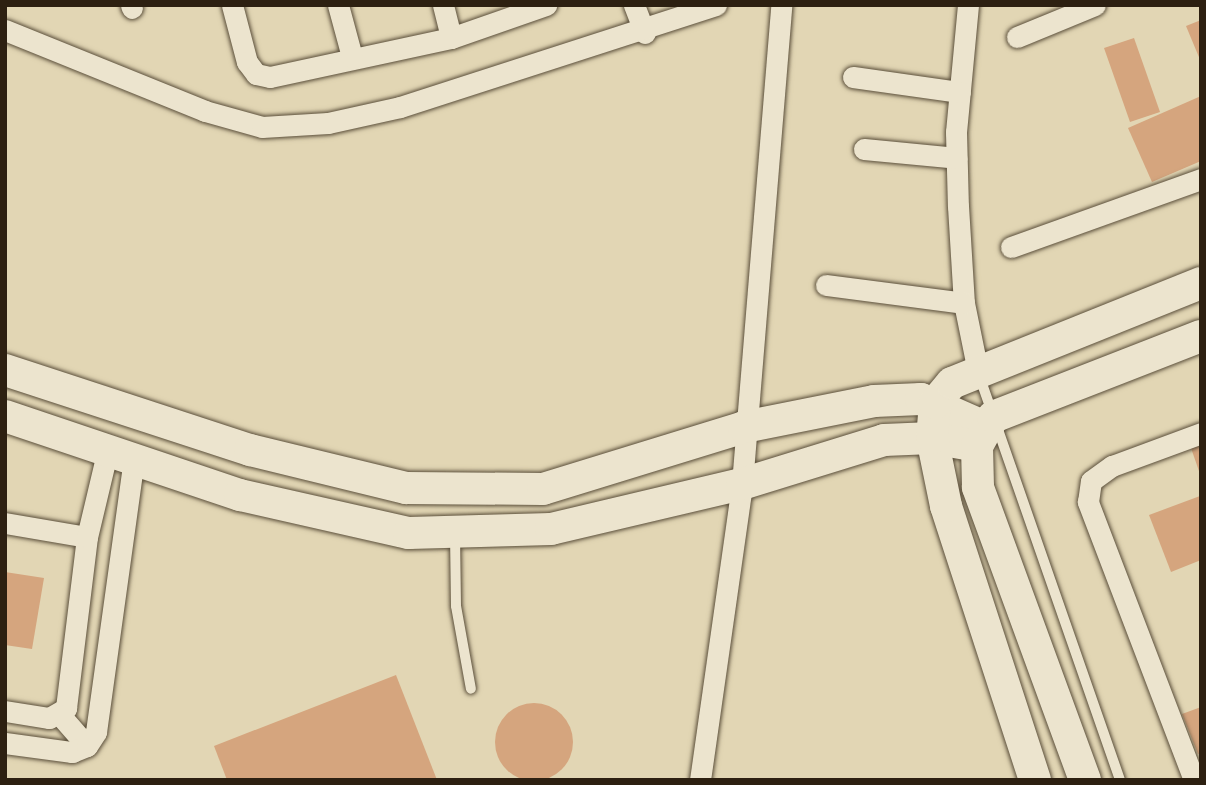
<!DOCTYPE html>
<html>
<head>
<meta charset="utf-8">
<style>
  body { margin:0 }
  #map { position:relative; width:1206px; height:785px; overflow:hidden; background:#e2d6b4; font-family:"Sorts Mill Goudy",serif }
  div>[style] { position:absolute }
  .building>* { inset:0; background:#d5a57e }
  .round { border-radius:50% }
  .roads { filter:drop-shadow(0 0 2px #5a4e3a) drop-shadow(0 0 2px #5a4e3a) }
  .lane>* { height:10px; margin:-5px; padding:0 5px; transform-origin:5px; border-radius:5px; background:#ece4ce }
  .street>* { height:21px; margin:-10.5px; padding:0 10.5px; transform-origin:10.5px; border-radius:10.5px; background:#ece4ce }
  .secondary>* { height:32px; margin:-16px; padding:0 16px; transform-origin:16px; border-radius:16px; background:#ece4ce }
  span { translate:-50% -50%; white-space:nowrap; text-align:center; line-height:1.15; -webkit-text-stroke:7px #ece4ce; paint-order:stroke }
  .frame { position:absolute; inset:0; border:7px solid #2d2011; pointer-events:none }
</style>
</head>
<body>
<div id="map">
  <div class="building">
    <div style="clip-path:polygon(1201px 20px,1201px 62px,1186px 26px)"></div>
    <div style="clip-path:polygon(1134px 38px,1160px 112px,1130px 122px,1104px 48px)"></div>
    <div style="clip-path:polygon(1201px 96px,1201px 161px,1152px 182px,1128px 128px)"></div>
    <div style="clip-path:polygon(1201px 445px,1201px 474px,1200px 474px,1191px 448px)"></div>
    <div style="clip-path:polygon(1200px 496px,1201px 560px,1171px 572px,1149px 515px)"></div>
    <div style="clip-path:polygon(5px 572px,44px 578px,32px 649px,5px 645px)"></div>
    <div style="clip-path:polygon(396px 675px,437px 780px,227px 780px,214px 746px)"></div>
    <div class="round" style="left:495px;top:703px;width:78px;height:78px"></div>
    <div style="clip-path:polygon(1201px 707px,1201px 753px,1198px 754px,1182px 714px)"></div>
  </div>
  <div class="roads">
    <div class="lane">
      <div style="left:979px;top:375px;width:429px;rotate:70.8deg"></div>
      <div style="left:455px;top:534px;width:72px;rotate:89.2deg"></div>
      <div style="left:456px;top:606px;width:84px;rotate:79.8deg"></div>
    </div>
    <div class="street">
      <div style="left:131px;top:5px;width:3px;rotate:72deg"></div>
      <div style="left:232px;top:5px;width:59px;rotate:75.3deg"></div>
      <div style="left:247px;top:62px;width:15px;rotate:53deg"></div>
      <div style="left:256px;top:74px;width:14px;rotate:12deg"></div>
      <div style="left:270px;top:77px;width:185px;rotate:-12.2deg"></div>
      <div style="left:451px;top:38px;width:101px;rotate:-19.2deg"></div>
      <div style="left:338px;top:5px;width:54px;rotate:74.9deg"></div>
      <div style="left:443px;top:5px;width:34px;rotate:76deg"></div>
      <div style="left:634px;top:5px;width:30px;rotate:69deg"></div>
      <div style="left:968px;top:5px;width:128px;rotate:95.4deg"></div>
      <div style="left:956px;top:132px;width:74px;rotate:88.5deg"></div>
      <div style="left:958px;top:206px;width:97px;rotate:86.5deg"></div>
      <div style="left:964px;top:303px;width:70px;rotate:78.5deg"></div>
      <div style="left:5px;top:30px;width:216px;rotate:22deg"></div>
      <div style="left:205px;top:111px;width:59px;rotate:15.7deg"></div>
      <div style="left:262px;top:127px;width:66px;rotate:-3.5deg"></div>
      <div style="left:328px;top:123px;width:74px;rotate:-12.5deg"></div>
      <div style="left:400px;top:107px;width:332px;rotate:-17.9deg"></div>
      <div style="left:1017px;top:37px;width:84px;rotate:-22.3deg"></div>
      <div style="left:853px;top:77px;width:108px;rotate:8deg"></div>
      <div style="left:864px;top:149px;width:93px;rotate:5.5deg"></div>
      <div style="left:1011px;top:247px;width:202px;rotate:-19.7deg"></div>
      <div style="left:826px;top:285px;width:139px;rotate:7.4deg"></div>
      <div style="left:5px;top:523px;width:83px;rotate:9.7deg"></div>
      <div style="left:5px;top:711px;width:45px;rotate:9deg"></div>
      <div style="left:49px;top:718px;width:20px;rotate:-30deg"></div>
      <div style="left:66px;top:708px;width:172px;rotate:-83deg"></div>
      <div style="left:87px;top:537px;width:90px;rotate:-76.6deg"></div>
      <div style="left:60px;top:715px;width:41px;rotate:48.9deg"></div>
      <div style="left:5px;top:743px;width:68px;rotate:7.7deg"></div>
      <div style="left:72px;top:752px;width:16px;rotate:-22deg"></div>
      <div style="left:87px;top:746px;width:17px;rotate:-57deg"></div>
      <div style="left:96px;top:732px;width:277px;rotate:-82.1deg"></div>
      <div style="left:700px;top:780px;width:299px;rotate:-81.9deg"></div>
      <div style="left:742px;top:484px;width:481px;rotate:-85.3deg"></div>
      <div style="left:1194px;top:780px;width:298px;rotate:-110.9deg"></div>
      <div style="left:1088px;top:502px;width:21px;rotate:-82deg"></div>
      <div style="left:1091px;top:481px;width:26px;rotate:-36deg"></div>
      <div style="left:1112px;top:466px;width:95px;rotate:-20.3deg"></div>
    </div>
    <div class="secondary">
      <div style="left:5px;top:370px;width:258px;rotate:18.1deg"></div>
      <div style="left:250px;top:450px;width:161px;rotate:13.7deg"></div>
      <div style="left:406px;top:488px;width:137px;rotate:0.4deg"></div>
      <div style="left:543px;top:489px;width:210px;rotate:-17.1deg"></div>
      <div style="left:744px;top:427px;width:133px;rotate:-11.3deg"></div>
      <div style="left:874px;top:401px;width:47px;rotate:-2.4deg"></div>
      <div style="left:921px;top:399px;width:72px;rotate:23.7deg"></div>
      <div style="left:5px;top:416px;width:248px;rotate:18.6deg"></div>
      <div style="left:240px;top:495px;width:173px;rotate:12.7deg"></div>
      <div style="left:409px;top:533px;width:142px;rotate:-1.6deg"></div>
      <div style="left:551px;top:529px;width:196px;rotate:-13.3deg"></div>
      <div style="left:742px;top:484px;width:149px;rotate:-17.2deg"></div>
      <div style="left:884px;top:440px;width:48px;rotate:-2.4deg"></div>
      <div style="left:932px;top:438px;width:46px;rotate:10.1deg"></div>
      <div style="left:1035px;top:780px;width:288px;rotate:-108deg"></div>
      <div style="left:946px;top:506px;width:69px;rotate:-101.6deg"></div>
      <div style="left:932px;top:438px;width:35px;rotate:-85deg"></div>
      <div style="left:935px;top:403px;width:26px;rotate:-50deg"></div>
      <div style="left:952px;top:383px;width:268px;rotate:-21.9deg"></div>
      <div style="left:1085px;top:780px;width:312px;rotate:-110.1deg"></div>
      <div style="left:978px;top:487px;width:41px;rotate:-91.4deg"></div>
      <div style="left:977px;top:446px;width:33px;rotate:-61deg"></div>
      <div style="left:993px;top:417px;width:223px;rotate:-21.3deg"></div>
    </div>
  </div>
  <div class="frame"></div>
</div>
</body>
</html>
